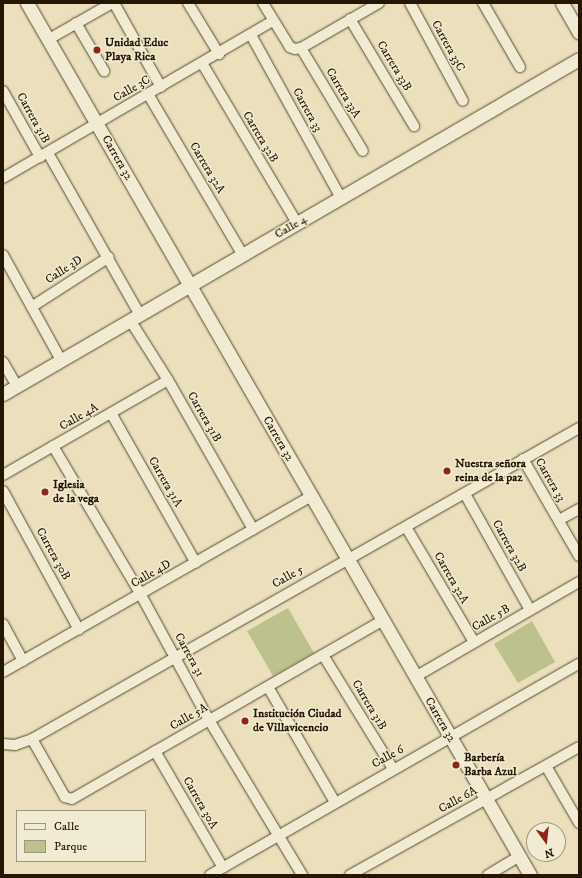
<!DOCTYPE html>
<html>
<head>
<meta charset="utf-8">
<style>
  body { margin:0 }
  #map { position:relative; width:582px; height:878px; overflow:hidden; background:#ebe0bb; font-family:"IM FELL DW Pica",serif }
  div>[style] { position:absolute }
  .green>* { inset:0; background:#bdc18c }
  .roads { filter:drop-shadow(0 0 1px #564830) drop-shadow(0 0 1px #564830) }
  .minor>* { height:10px; margin:-5px; padding:0 5px; transform-origin:5px; border-radius:5px; background:#f2ebd3 }
  .tertiary>* { height:13px; margin:-6.5px; padding:0 6.5px; transform-origin:6.5px; border-radius:6.5px; background:#f2ebd3 }
  .dots>* { width:11px; height:11px; translate:-50% -50%; box-sizing:border-box; border:2px solid #f2ebd3; border-radius:50% }
  span { translate:-50% -50%; white-space:nowrap; text-align:center; line-height:1.15; -webkit-text-stroke:3px #f2ebd3; paint-order:stroke }
  .poi-label { font-size:12px; color:#241602; font-weight:700 }
  .left { translate:0 -50%; text-align:left }
  .street-label { font-size:12px; color:#241602 }
  .frame { position:absolute; inset:0; border:4px solid #241602; pointer-events:none }
  .legend { position:absolute; left:16px; top:810px; width:130px; height:52px; box-sizing:border-box; background:#f2ebd3; border:1px solid #a0967f; margin:0; padding:5px 7px; list-style:none; font-size:12px; color:#241602 }
  .legend li { display:flex; align-items:center; gap:8px; height:20px }
  .legend b { width:20px; border:1px solid #a0967f }
  .north { position:absolute; left:526px; top:822px; width:40px; height:40px; box-sizing:border-box; background:#f2ebd3; border:1px solid #a0967f; border-radius:50%; rotate:165deg; font-size:11px; font-weight:700; line-height:16px; text-align:center; color:#241602 }
  .north::after { content:''; display:block; margin:auto; width:14px; height:18px; background:#8f2418; clip-path:polygon(50% 0,100% 100%,50% 72%,0 100%) }
</style>
</head>
<body>
<div id="map">
  <div class="green">
    <div style="clip-path:polygon(288px 608px,314px 653px,273px 676px,247px 631px)"></div>
    <div style="clip-path:polygon(532px 621px,555px 662px,518px 683px,494px 644px)"></div>
  </div>
  <div class="roads">
    <div class="minor">
      <div style="left:114px;top:3px;width:96px;rotate:60.8deg"></div>
      <div style="left:188px;top:3px;width:60px;rotate:58.7deg"></div>
      <div style="left:263px;top:3px;width:52px;rotate:58.5deg"></div>
      <div style="left:290px;top:47px;width:5px;rotate:22deg"></div>
      <div style="left:295px;top:49px;width:6px;rotate:-9deg"></div>
      <div style="left:301px;top:48px;width:90px;rotate:-30deg"></div>
      <div style="left:410px;top:3px;width:111px;rotate:61.6deg"></div>
      <div style="left:483px;top:3px;width:74px;rotate:60deg"></div>
      <div style="left:350px;top:19px;width:125px;rotate:59.1deg"></div>
      <div style="left:76px;top:23px;width:56px;rotate:59.7deg"></div>
      <div style="left:251px;top:35px;width:186px;rotate:61.1deg"></div>
      <div style="left:49px;top:39px;width:73px;rotate:-29.7deg"></div>
      <div style="left:301px;top:48px;width:120px;rotate:59deg"></div>
      <div style="left:202px;top:63px;width:186px;rotate:59.3deg"></div>
      <div style="left:3px;top:91px;width:76px;rotate:60.7deg"></div>
      <div style="left:148px;top:94px;width:187px;rotate:59.5deg"></div>
      <div style="left:48px;top:153px;width:186px;rotate:60.4deg"></div>
      <div style="left:3px;top:178px;width:312px;rotate:-30.2deg"></div>
      <div style="left:3px;top:255px;width:120px;rotate:61.1deg"></div>
      <div style="left:33px;top:306px;width:90px;rotate:-32.8deg"></div>
      <div style="left:130px;top:320px;width:71px;rotate:57.7deg"></div>
      <div style="left:168px;top:380px;width:172px;rotate:60.3deg"></div>
      <div style="left:3px;top:362px;width:28px;rotate:60deg"></div>
      <div style="left:111px;top:413px;width:172px;rotate:60.5deg"></div>
      <div style="left:53px;top:446px;width:173px;rotate:59.4deg"></div>
      <div style="left:141px;top:595px;width:142px;rotate:61.5deg"></div>
      <div style="left:209px;top:720px;width:181px;rotate:59deg"></div>
      <div style="left:523px;top:459px;width:112px;rotate:60deg"></div>
      <div style="left:3px;top:475px;width:190px;rotate:-29.9deg"></div>
      <div style="left:3px;top:491px;width:158px;rotate:61.3deg"></div>
      <div style="left:465px;top:494px;width:133px;rotate:60.7deg"></div>
      <div style="left:559px;top:520px;width:23px;rotate:-29deg"></div>
      <div style="left:406px;top:527px;width:134px;rotate:59.4deg"></div>
      <div style="left:3px;top:624px;width:42px;rotate:61.6deg"></div>
      <div style="left:323px;top:655px;width:134px;rotate:58.4deg"></div>
      <div style="left:3px;top:672px;width:355px;rotate:-29.7deg"></div>
      <div style="left:415px;top:677px;width:190px;rotate:-30.1deg"></div>
      <div style="left:268px;top:687px;width:133px;rotate:59.8deg"></div>
      <div style="left:32px;top:739px;width:67px;rotate:60.4deg"></div>
      <div style="left:65px;top:797px;width:7px;rotate:16deg"></div>
      <div style="left:72px;top:799px;width:359px;rotate:-29.9deg"></div>
      <div style="left:3px;top:744px;width:12px;rotate:5deg"></div>
      <div style="left:15px;top:745px;width:18px;rotate:-19deg"></div>
      <div style="left:32px;top:739px;width:629px;rotate:-29.62deg"></div>
      <div style="left:155px;top:751px;width:135px;rotate:59.8deg"></div>
      <div style="left:546px;top:766px;width:66px;rotate:59.9deg"></div>
      <div style="left:210px;top:875px;width:425px;rotate:-29.8deg"></div>
      <div style="left:350px;top:875px;width:262px;rotate:-29.2deg"></div>
      <div style="left:488px;top:875px;width:37px;rotate:-31deg"></div>
    </div>
    <div class="tertiary">
      <div style="left:27px;top:3px;width:1007px;rotate:60.02deg"></div>
      <div style="left:562px;top:3px;width:34px;rotate:60deg"></div>
      <div style="left:3px;top:394px;width:666px;rotate:-30.18deg"></div>
    </div>
  </div>
  <div class="dots">
    <div style="left:97px;top:50px;background:#8f2418"></div>
    <div style="left:447px;top:471px;background:#8f2418"></div>
    <div style="left:45px;top:492px;background:#8f2418"></div>
    <div style="left:245px;top:721px;background:#8f2418"></div>
    <div style="left:456px;top:765px;background:#8f2418"></div>
  </div>
  <div class="poi-label">
    <span class="left" style="left:105px;top:50px">Unidad Educ<br>Playa Rica</span>
    <span class="left" style="left:455px;top:471px">Nuestra señora<br>reina de la paz</span>
    <span class="left" style="left:53px;top:492px">Iglesia<br>de la vega</span>
    <span class="left" style="left:253px;top:721px">Institución Ciudad<br>de Villavicencio</span>
    <span class="left" style="left:464px;top:765px">Barbería<br>Barba Azul</span>
  </div>
  <div class="street-label">
    <span style="left:448px;top:46px;rotate:61deg">Carrera 33C</span>
    <span style="left:394px;top:66px;rotate:59deg">Carrera 33B</span>
    <span style="left:132px;top:89px;rotate:-30deg">Calle 3C</span>
    <span style="left:343px;top:93px;rotate:59deg">Carrera 33A</span>
    <span style="left:307px;top:110px;rotate:61deg">Carrera 33</span>
    <span style="left:33px;top:118px;rotate:61deg">Carrera 31B</span>
    <span style="left:260px;top:137px;rotate:59deg">Carrera 32B</span>
    <span style="left:117px;top:158px;rotate:60deg">Carrera 32</span>
    <span style="left:207px;top:168px;rotate:59deg">Carrera 32A</span>
    <span style="left:291px;top:227px;rotate:-30deg">Calle 4</span>
    <span style="left:64px;top:270px;rotate:-33deg">Calle 3D</span>
    <span style="left:79px;top:417px;rotate:-30deg">Calle 4A</span>
    <span style="left:204px;top:417px;rotate:60deg">Carrera 31B</span>
    <span style="left:278px;top:439px;rotate:60deg">Carrera 32</span>
    <span style="left:550px;top:480px;rotate:60deg">Carrera 33</span>
    <span style="left:165px;top:482px;rotate:60deg">Carrera 31A</span>
    <span style="left:509px;top:546px;rotate:61deg">Carrera 32B</span>
    <span style="left:53px;top:554px;rotate:61deg">Carrera 30B</span>
    <span style="left:151px;top:574px;rotate:-30deg">Calle 4D</span>
    <span style="left:288px;top:577px;rotate:-30deg">Calle 5</span>
    <span style="left:451px;top:578px;rotate:60deg">Carrera 32A</span>
    <span style="left:491px;top:618px;rotate:-30deg">Calle 5B</span>
    <span style="left:189px;top:655px;rotate:61deg">Carrera 31</span>
    <span style="left:369px;top:705px;rotate:59deg">Carrera 31B</span>
    <span style="left:189px;top:717px;rotate:-30deg">Calle 5A</span>
    <span style="left:440px;top:720px;rotate:60deg">Carrera 32</span>
    <span style="left:388px;top:757px;rotate:-29deg">Calle 6</span>
    <span style="left:458px;top:800px;rotate:-29deg">Calle 6A</span>
    <span style="left:200px;top:803px;rotate:60deg">Carrera 30A</span>
  </div>
  <div class="frame"></div>
  <ul class="legend">
  <li><b style="height:5px;background:#f2ebd3"></b>Calle</li>
  <li><b style="height:11px;background:#bdc18c"></b>Parque</li>
  </ul>
  <div class="north">N</div>
</div>
</body>
</html>
